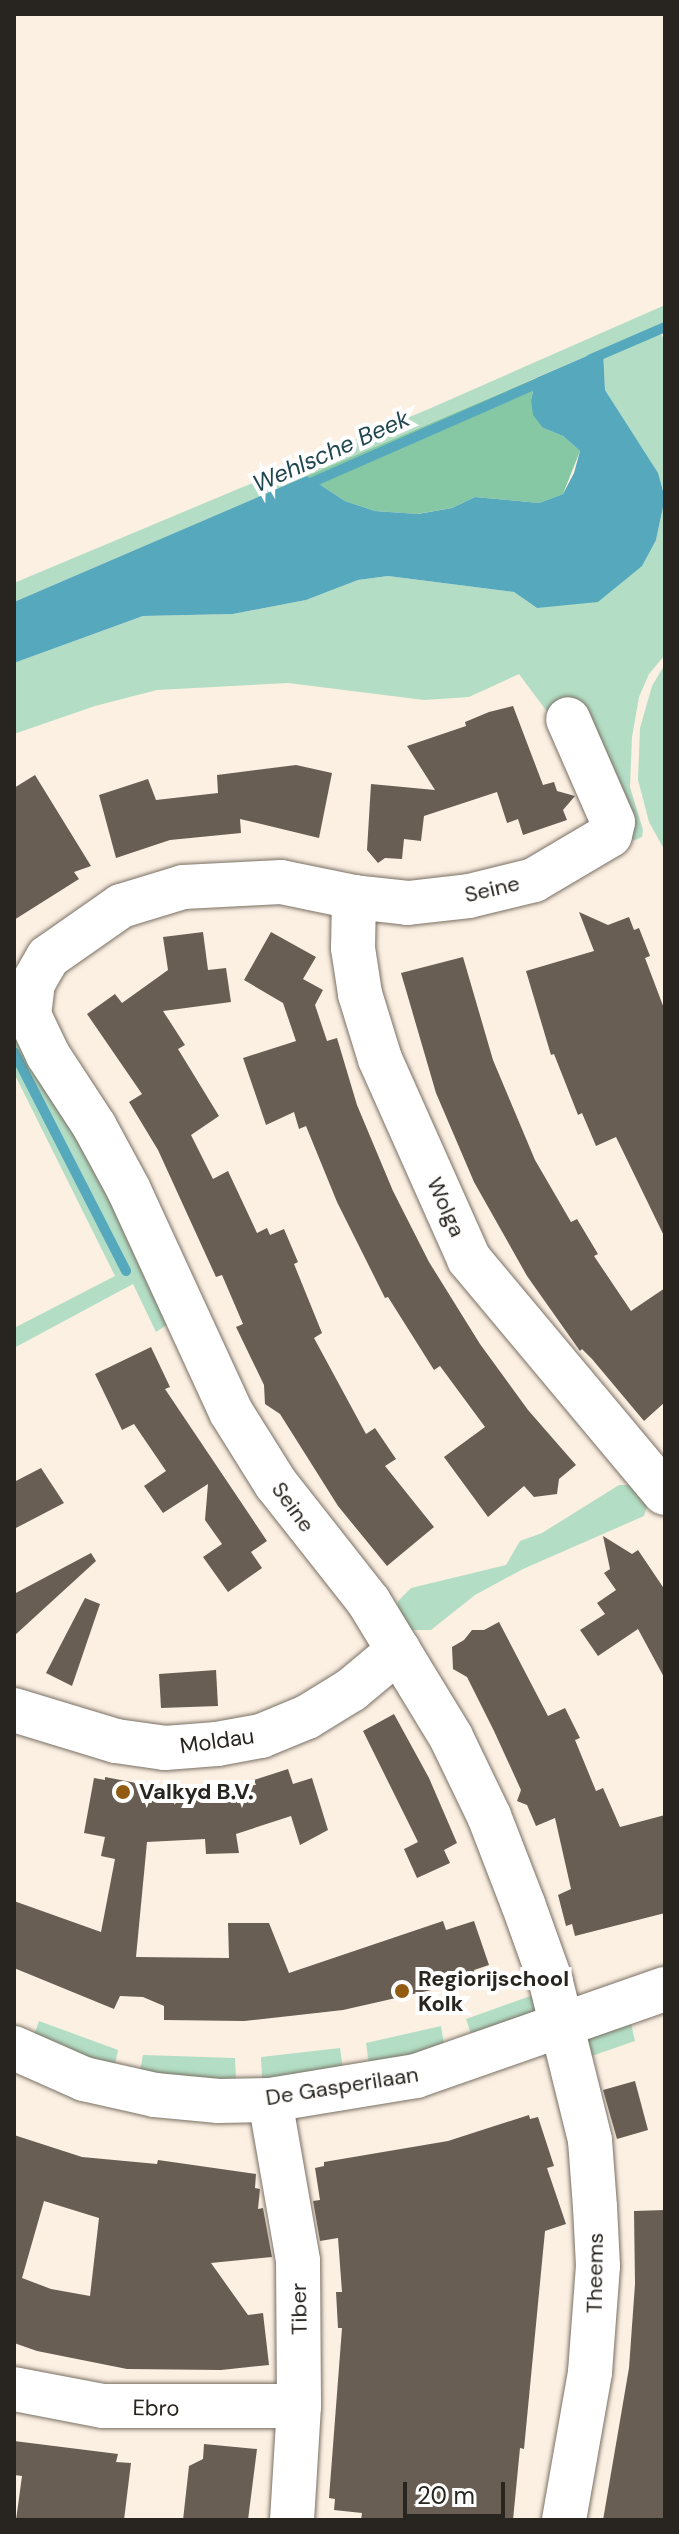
<!DOCTYPE html>
<html>
<head>
<meta charset="utf-8">
<style>
  body { margin:0 }
  #map { position:relative; width:679px; height:2534px; overflow:hidden; background:#fcf0e3; font-family:"DM Sans",sans-serif }
  div>[style] { position:absolute }
  .green>* { inset:0; background:#b3dec5 }
  .forest>* { inset:0; background:#86c8a4 }
  .water>* { inset:0; background:#56a9bd }
  .stream>* { height:10px; margin:-5px; padding:0 5px; transform-origin:5px; border-radius:5px; background:#56a9bd }
  .building>* { inset:0; background:#685e53 }
  .roads { filter:drop-shadow(0 0 2px #796f63) drop-shadow(0 0 2px #796f63) }
  .minor>* { height:44px; margin:-22px; padding:0 22px; transform-origin:22px; border-radius:22px; background:#fff }
  .dots>* { width:22px; height:22px; translate:-50% -50%; box-sizing:border-box; border:4px solid #fff; border-radius:50% }
  span { translate:-50% -50%; white-space:nowrap; text-align:center; line-height:1.15; -webkit-text-stroke:8px #fff; paint-order:stroke }
  .street-label { font-size:22px; color:#28241f }
  .poi-label { font-size:22px; color:#28241f; font-weight:700 }
  .left { translate:0 -50%; text-align:left }
  .water-label { font-size:24px; color:#20464f; font-style:italic }
  .frame { position:absolute; inset:0; border:16px solid #28241f; pointer-events:none }
  .scale { position:absolute; left:403px; top:2482px; width:102px; height:36px; box-sizing:border-box; border:4px solid #28241f; border-top:0; padding-left:10px; font-size:24px; line-height:28px; white-space:nowrap; color:#28241f; -webkit-text-stroke:6px #fff; paint-order:stroke }
</style>
</head>
<body>
<div id="map">
  <div class="green">
    <div style="clip-path:polygon(665px 305px,665px 322px,657px 325px,665px 342px,665px 495px,657px 473px,605px 390px,603px 349px,14px 602px,14px 583px,431px 408px)"></div>
    <div style="clip-path:polygon(665px 498px,665px 655px,649px 674px,639px 697px,632px 737px,630px 787px,643px 830px,642px 837px,633px 841px,619px 794px,551px 717px,519px 674px,469px 697px,424px 700px,288px 683px,157px 690px,95px 706px,14px 734px,14px 663px,143px 616px,233px 614px,306px 600px,358px 580px,388px 576px,514px 592px,537px 608px,656px 540px)"></div>
    <div style="clip-path:polygon(665px 664px,665px 851px,649px 822px,638px 780px,640px 728px,652px 686px)"></div>
    <div style="clip-path:polygon(14px 1015px,174px 1320px,156px 1332px,133px 1284px,14px 1348px,14px 1328px,115px 1276px,14px 1073px)"></div>
    <div style="clip-path:polygon(619px 1485px,631px 1485px,647px 1506px,644px 1516px,523px 1569px,475px 1595px,431px 1630px,410px 1630px,397px 1610px,398px 1601px,411px 1588px,506px 1565px,520px 1541px,542px 1533px)"></div>
    <div style="clip-path:polygon(539px 1993px,539px 2009px,473px 2040px,466px 2019px)"></div>
    <div style="clip-path:polygon(630px 2019px,635px 2041px,583px 2059px,584px 2039px)"></div>
    <div style="clip-path:polygon(39px 2021px,118px 2050px,114px 2070px,33px 2038px)"></div>
    <div style="clip-path:polygon(441px 2026px,445px 2050px,369px 2065px,366px 2043px)"></div>
    <div style="clip-path:polygon(340px 2048px,343px 2069px,265px 2081px,262px 2077px,261px 2057px)"></div>
    <div style="clip-path:polygon(143px 2055px,235px 2058px,236px 2079px,233px 2083px,139px 2076px)"></div>
  </div>
  <div class="forest">
    <div style="clip-path:polygon(536px 378px,531px 400px,543px 428px,563px 436px,580px 451px,563px 494px,539px 503px,475px 497px,452px 508px,417px 514px,375px 511px,345px 501px,307px 476px)"></div>
  </div>
  <div class="water">
    <div style="clip-path:polygon(603px 349px,605px 390px,658px 473px,665px 498px,656px 540px,642px 566px,598px 602px,537px 608px,514px 592px,388px 576px,358px 580px,306px 600px,233px 614px,143px 616px,14px 663px,14px 602px,307px 476px,345px 501px,375px 511px,418px 514px,452px 508px,475px 497px,539px 503px,563px 494px,574px 473px,580px 451px,563px 436px,543px 428px,533px 415px,531px 400px,536px 378px)"></div>
  </div>
  <div class="stream">
    <div style="left:591px;top:359px;width:81px;rotate:-23.4deg"></div>
    <div style="left:306px;top:485px;width:263px;rotate:-23.7deg"></div>
    <div style="left:14px;top:1052px;width:246px;rotate:62.9deg"></div>
  </div>
  <div class="building">
    <div style="clip-path:polygon(513px 706px,543px 785px,554px 782px,557px 791px,575px 796px,563px 810px,567px 820px,523px 835px,518px 819px,507px 823px,497px 792px,424px 816px,421px 841px,404px 839px,402px 859px,385px 858px,378px 863px,367px 850px,371px 784px,435px 790px,407px 746px,466px 726px,465px 722px,489px 712px)"></div>
    <div style="clip-path:polygon(296px 765px,332px 773px,319px 838px,240px 819px,241px 833px,170px 840px,116px 858px,99px 795px,148px 779px,156px 800px,218px 793px,217px 775px)"></div>
    <div style="clip-path:polygon(35px 775px,91px 866px,74px 872px,79px 879px,14px 920px,14px 788px)"></div>
    <div style="clip-path:polygon(579px 912px,608px 925px,629px 917px,634px 930px,639px 928px,650px 956px,645px 958px,665px 1011px,665px 1238px,616px 1137px,596px 1146px,582px 1113px,578px 1115px,554px 1054px,551px 1055px,526px 971px,594px 951px)"></div>
    <div style="clip-path:polygon(203px 932px,208px 970px,226px 968px,231px 1002px,163px 1011px,185px 1045px,178px 1049px,219px 1116px,191px 1135px,213px 1179px,228px 1171px,257px 1233px,267px 1228px,270px 1235px,284px 1229px,298px 1262px,294px 1264px,322px 1333px,314px 1338px,366px 1434px,375px 1428px,396px 1459px,385px 1466px,434px 1527px,387px 1566px,338px 1506px,280px 1414px,265px 1404px,264px 1385px,236px 1327px,243px 1324px,222px 1275px,216px 1277px,158px 1150px,129px 1102px,142px 1094px,87px 1014px,115px 994px,122px 1003px,168px 970px,163px 937px)"></div>
    <div style="clip-path:polygon(271px 932px,316px 957px,303px 979px,323px 990px,315px 1005px,327px 1041px,337px 1038px,357px 1105px,393px 1191px,429px 1262px,480px 1344px,528px 1410px,576px 1465px,559px 1479px,557px 1494px,534px 1497px,524px 1486px,488px 1517px,444px 1457px,485px 1427px,440px 1366px,434px 1370px,388px 1297px,385px 1298px,337px 1202px,306px 1126px,299px 1129px,294px 1112px,266px 1125px,243px 1058px,296px 1041px,283px 1003px,244px 980px)"></div>
    <div style="clip-path:polygon(463px 957px,493px 1060px,535px 1160px,571px 1222px,577px 1219px,598px 1254px,594px 1256px,631px 1311px,665px 1288px,665px 1402px,644px 1421px,592px 1359px,582px 1349px,580px 1351px,527px 1276px,474px 1182px,436px 1093px,401px 973px)"></div>
    <div style="clip-path:polygon(151px 1347px,170px 1387px,165px 1389px,267px 1541px,251px 1552px,262px 1568px,228px 1592px,203px 1557px,222px 1544px,205px 1520px,208px 1484px,163px 1513px,144px 1486px,166px 1471px,134px 1424px,122px 1430px,95px 1374px)"></div>
    <div style="clip-path:polygon(41px 1468px,64px 1503px,14px 1529px,14px 1482px)"></div>
    <div style="clip-path:polygon(603px 1536px,632px 1554px,638px 1550px,665px 1590px,665px 1679px,638px 1629px,598px 1656px,580px 1630px,605px 1614px,597px 1603px,616px 1590px,604px 1573px,610px 1569px)"></div>
    <div style="clip-path:polygon(91px 1553px,96px 1561px,14px 1636px,14px 1594px)"></div>
    <div style="clip-path:polygon(85px 1598px,100px 1604px,72px 1686px,46px 1673px)"></div>
    <div style="clip-path:polygon(499px 1622px,548px 1716px,565px 1708px,580px 1738px,575px 1740px,596px 1791px,603px 1788px,620px 1827px,665px 1815px,665px 1913px,575px 1936px,572px 1924px,566px 1926px,558px 1895px,571px 1889px,555px 1818px,536px 1826px,527px 1805px,517px 1801px,521px 1790px,494px 1731px,467px 1677px,453px 1669px,452px 1647px,464px 1640px,472px 1630px,484px 1630px)"></div>
    <div style="clip-path:polygon(216px 1670px,218px 1706px,161px 1708px,159px 1674px)"></div>
    <div style="clip-path:polygon(394px 1714px,429px 1778px,457px 1843px,444px 1850px,450px 1863px,417px 1878px,404px 1849px,418px 1842px,363px 1731px)"></div>
    <div style="clip-path:polygon(288px 1769px,293px 1784px,312px 1778px,328px 1830px,300px 1845px,291px 1816px,236px 1834px,239px 1853px,206px 1854px,205px 1839px,147px 1842px,136px 1957px,229px 1958px,228px 1923px,269px 1923px,289px 1973px,443px 1921px,446px 1930px,474px 1921px,489px 1965px,474px 1970px,476px 1976px,440px 1988px,343px 2010px,244px 2021px,164px 2020px,164px 2006px,143px 1997px,120px 1996px,114px 2009px,14px 1968px,14px 1901px,101px 1932px,115px 1859px,101px 1856px,105px 1837px,84px 1833px,94px 1778px,105px 1780px,105px 1777px,152px 1786px,183px 1784px,183px 1789px,256px 1785px,254px 1780px)"></div>
    <div style="clip-path:polygon(635px 2081px,648px 2130px,617px 2139px,603px 2090px)"></div>
    <div style="clip-path:polygon(529px 2115px,530px 2119px,538px 2117px,554px 2166px,547px 2168px,566px 2224px,545px 2231px,524px 2449px,520px 2448px,513px 2520px,361px 2520px,362px 2513px,334px 2510px,335px 2499px,329px 2498px,342px 2328px,338px 2328px,336px 2292px,342px 2292px,338px 2238px,320px 2241px,313px 2201px,320px 2200px,315px 2168px,324px 2166px,324px 2162px,448px 2141px)"></div>
    <div style="clip-path:polygon(evenodd,14px 2135px,82px 2157px,157px 2164px,158px 2160px,256px 2174px,255px 2188px,260px 2189px,258px 2209px,263px 2208px,272px 2257px,211px 2263px,248px 2315px,263px 2313px,269px 2365px,221px 2370px,127px 2369px,37px 2351px,14px 2343px,14px 2135px,44px 2201px,99px 2218px,90px 2296px,51px 2289px,22px 2278px,44px 2201px)"></div>
    <div style="clip-path:polygon(665px 2210px,665px 2520px,603px 2520px,629px 2368px,635px 2284px,634px 2211px)"></div>
    <div style="clip-path:polygon(14px 2441px,118px 2454px,116px 2462px,131px 2463px,124px 2520px,16px 2520px,22px 2476px,14px 2475px)"></div>
    <div style="clip-path:polygon(204px 2444px,257px 2449px,248px 2520px,183px 2520px,189px 2466px,203px 2459px)"></div>
  </div>
  <div class="roads">
    <div class="minor">
      <div style="left:354px;top:897px;width:51px;rotate:91.1deg"></div>
      <div style="left:353px;top:948px;width:47px;rotate:81.3deg"></div>
      <div style="left:360px;top:994px;width:68px;rotate:72.9deg"></div>
      <div style="left:380px;top:1059px;width:219px;rotate:66deg"></div>
      <div style="left:469px;top:1259px;width:305px;rotate:50.1deg"></div>
      <div style="left:14px;top:1710px;width:107px;rotate:16.9deg"></div>
      <div style="left:116px;top:1741px;width:49px;rotate:8.1deg"></div>
      <div style="left:165px;top:1748px;width:52px;rotate:-4.4deg"></div>
      <div style="left:217px;top:1744px;width:45px;rotate:-10.3deg"></div>
      <div style="left:261px;top:1736px;width:50px;rotate:-22.4deg"></div>
      <div style="left:307px;top:1717px;width:52px;rotate:-31.5deg"></div>
      <div style="left:351px;top:1690px;width:62px;rotate:-39.8deg"></div>
      <div style="left:14px;top:2048px;width:77px;rotate:23.9deg"></div>
      <div style="left:84px;top:2079px;width:73px;rotate:12.7deg"></div>
      <div style="left:155px;top:2095px;width:64px;rotate:5.4deg"></div>
      <div style="left:219px;top:2101px;width:51px;rotate:-1.1deg"></div>
      <div style="left:270px;top:2100px;width:148px;rotate:-9.3deg"></div>
      <div style="left:416px;top:2076px;width:264px;rotate:-19.3deg"></div>
      <div style="left:270px;top:2100px;width:163px;rotate:80.1deg"></div>
      <div style="left:298px;top:2261px;width:145px;rotate:89.6deg"></div>
      <div style="left:299px;top:2406px;width:114px;rotate:93.5deg"></div>
      <div style="left:14px;top:2389px;width:91px;rotate:10.8deg"></div>
      <div style="left:103px;top:2406px;width:196px"></div>
      <div style="left:564px;top:2520px;width:150px;rotate:-80deg"></div>
      <div style="left:590px;top:2372px;width:106px;rotate:-85.7deg"></div>
      <div style="left:598px;top:2266px;width:59px;rotate:-92.9deg"></div>
      <div style="left:595px;top:2207px;width:67px;rotate:-94.3deg"></div>
      <div style="left:590px;top:2140px;width:163px;rotate:-103.9deg"></div>
      <div style="left:551px;top:1982px;width:83px;rotate:-109.7deg"></div>
      <div style="left:523px;top:1904px;width:94px;rotate:-111.1deg"></div>
      <div style="left:489px;top:1816px;width:88px;rotate:-115.7deg"></div>
      <div style="left:451px;top:1737px;width:158px;rotate:-121.3deg"></div>
      <div style="left:369px;top:1602px;width:150px;rotate:-128.2deg"></div>
      <div style="left:276px;top:1484px;width:85px;rotate:-122deg"></div>
      <div style="left:231px;top:1412px;width:244px;rotate:-114.7deg"></div>
      <div style="left:129px;top:1190px;width:72px;rotate:-118.4deg"></div>
      <div style="left:95px;top:1127px;width:86px;rotate:-123.1deg"></div>
      <div style="left:48px;top:1055px;width:44px;rotate:-115.4deg"></div>
      <div style="left:29px;top:1015px;width:32px;rotate:-83deg"></div>
      <div style="left:33px;top:983px;width:30px;rotate:-60deg"></div>
      <div style="left:48px;top:957px;width:89px;rotate:-34.9deg"></div>
      <div style="left:121px;top:906px;width:65px;rotate:-17deg"></div>
      <div style="left:183px;top:887px;width:98px;rotate:-2.9deg"></div>
      <div style="left:281px;top:882px;width:75px;rotate:11.6deg"></div>
      <div style="left:354px;top:897px;width:54px;rotate:6.3deg"></div>
      <div style="left:408px;top:903px;width:61px;rotate:-6.5deg"></div>
      <div style="left:469px;top:896px;width:67px;rotate:-13.8deg"></div>
      <div style="left:534px;top:880px;width:88px;rotate:-30.6deg"></div>
      <div style="left:610px;top:835px;width:13px;rotate:-77deg"></div>
      <div style="left:613px;top:822px;width:112px;rotate:-113.6deg"></div>
    </div>
  </div>
  <div class="dots">
    <div style="left:123px;top:1792px;background:#915b11"></div>
    <div style="left:402px;top:1991px;background:#915b11"></div>
  </div>
  <div class="street-label">
    <span style="left:492px;top:889px;rotate:-13deg">Seine</span>
    <span style="left:446px;top:1207px;rotate:66deg">Wolga</span>
    <span style="left:293px;top:1507px;rotate:54deg">Seine</span>
    <span style="left:217px;top:1741px;rotate:-8deg">Moldau</span>
    <span style="left:342px;top:2086px;rotate:-9deg">De Gasperilaan</span>
    <span style="left:595px;top:2273px;rotate:-89deg">Theems</span>
    <span style="left:299px;top:2309px;rotate:-91deg">Tiber</span>
    <span style="left:156px;top:2408px;rotate:1deg">Ebro</span>
  </div>
  <div class="poi-label">
    <span class="left" style="left:139px;top:1792px">Valkyd B.V.</span>
    <span class="left" style="left:418px;top:1991px">Regiorijschool<br>Kolk</span>
  </div>
  <div class="water-label">
    <span style="left:331px;top:451px;rotate:-24deg">Wehlsche Beek</span>
  </div>
  <div class="frame"></div>
  <div class="scale">20 m</div>
</div>
</body>
</html>
